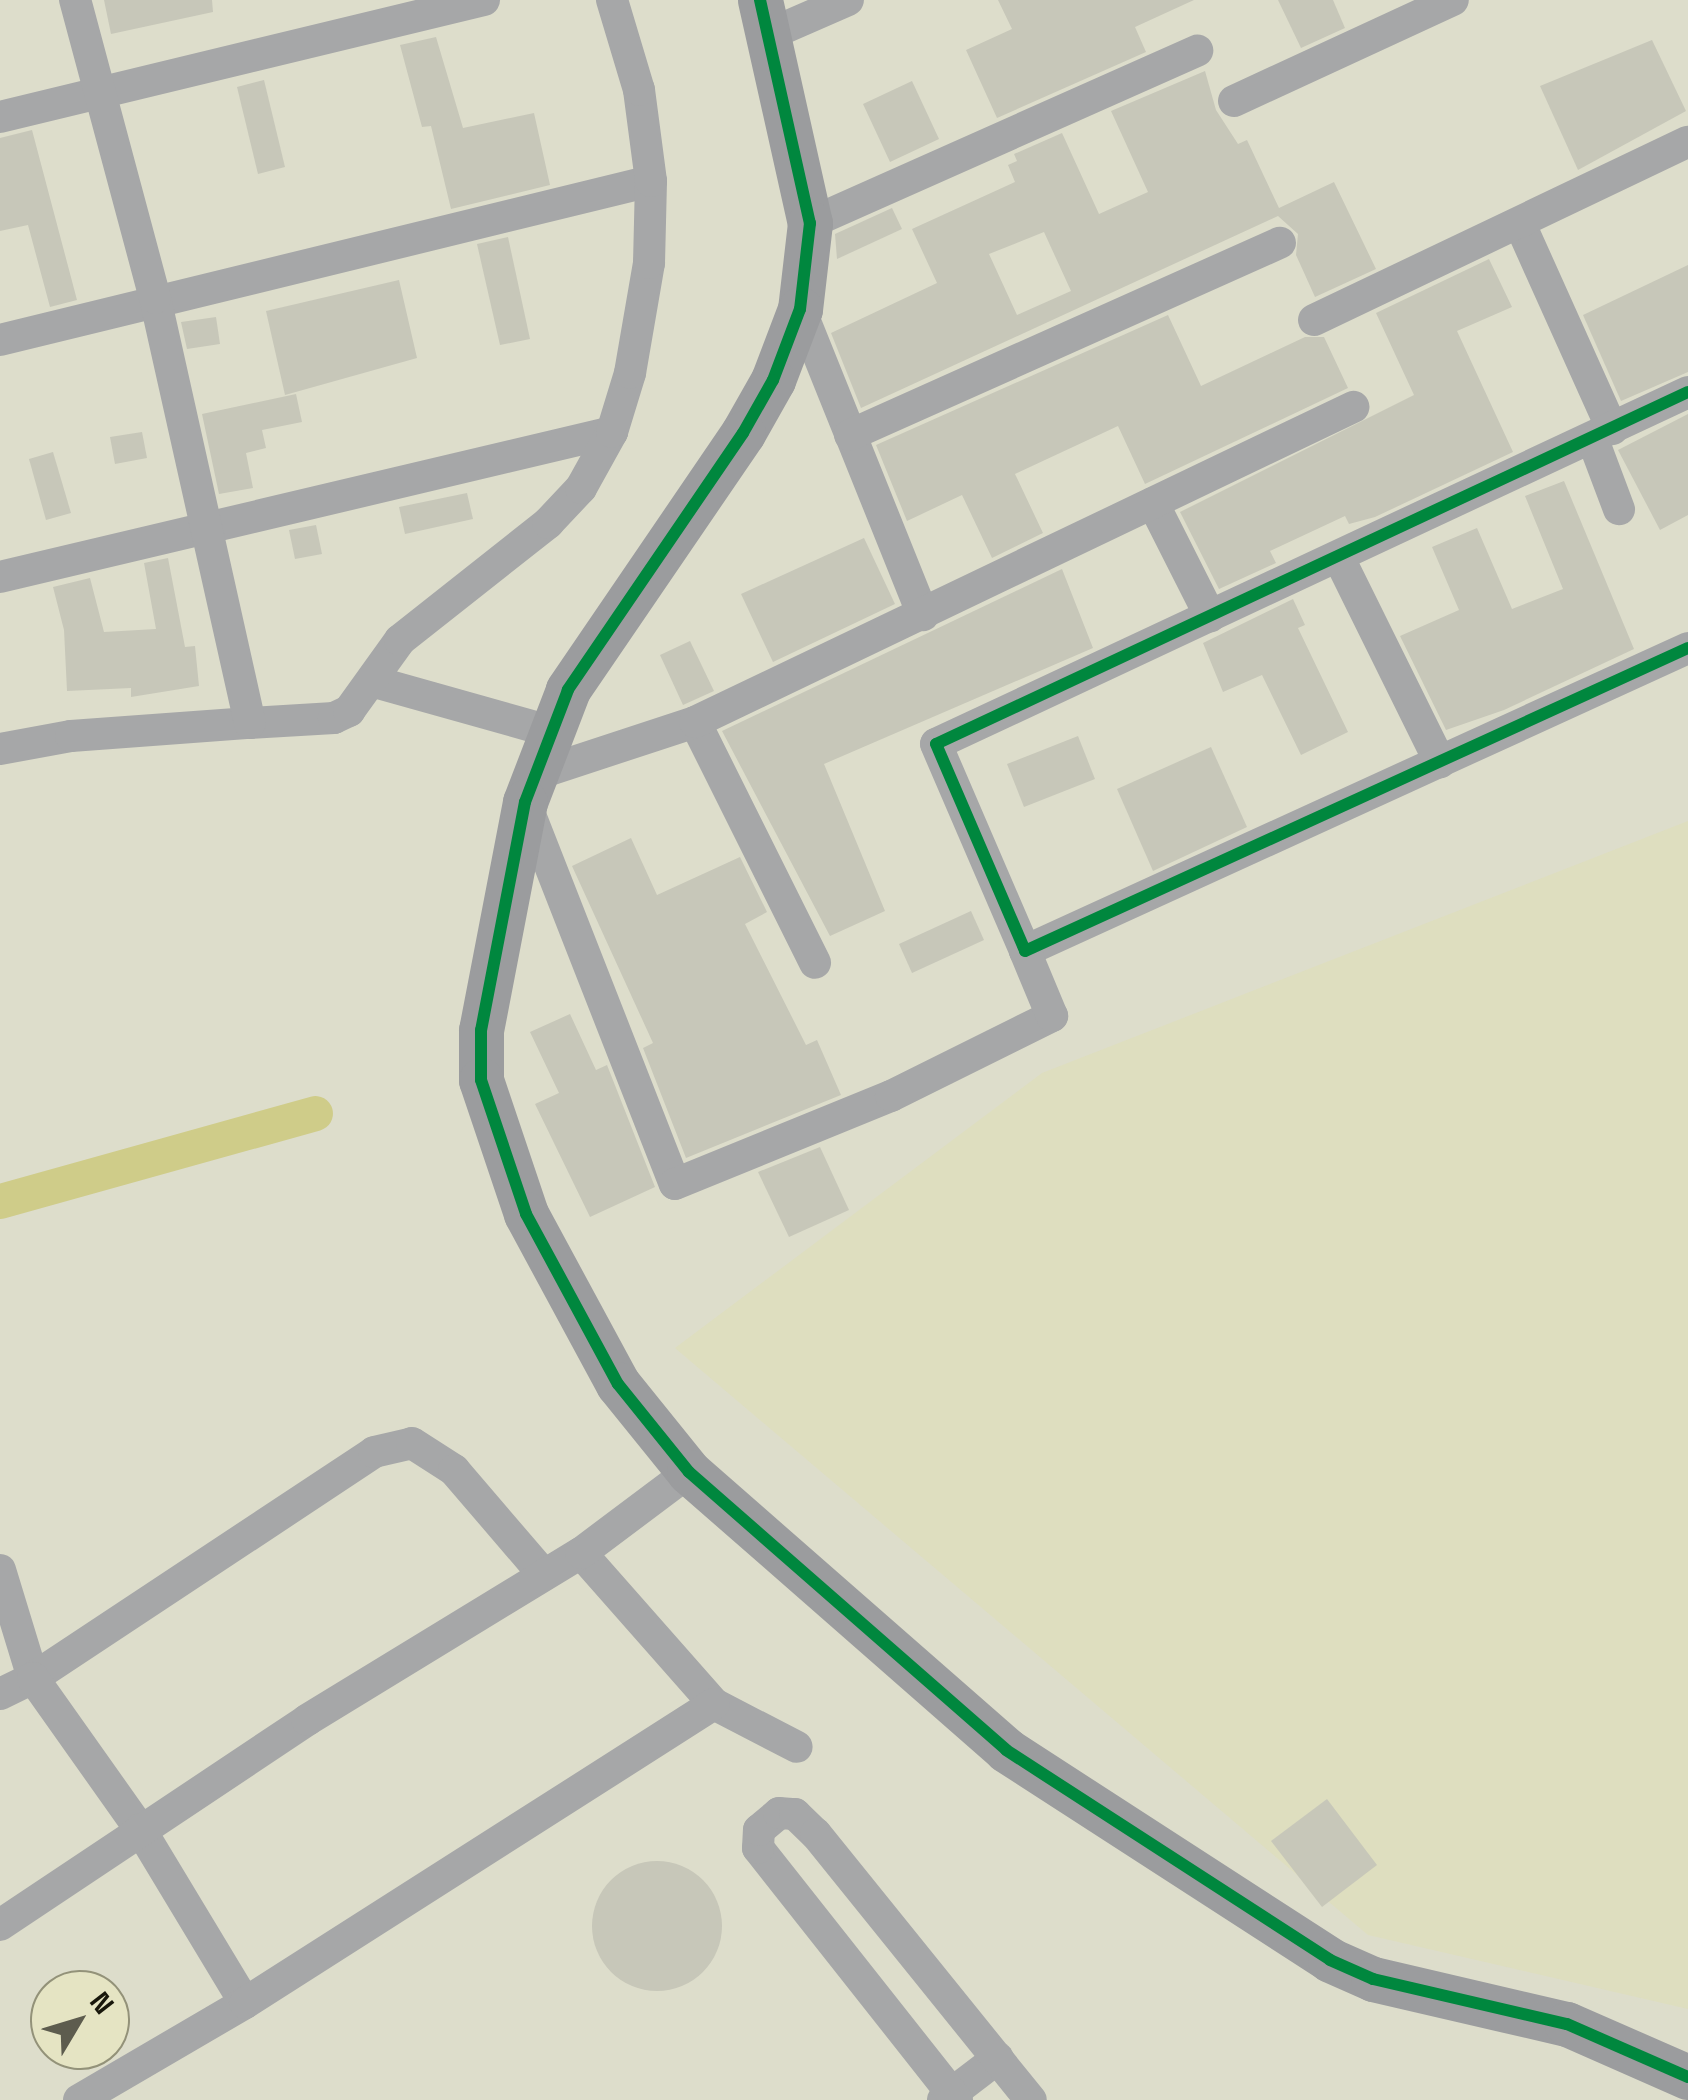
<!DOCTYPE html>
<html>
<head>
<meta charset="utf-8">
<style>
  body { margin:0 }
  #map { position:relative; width:1688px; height:2100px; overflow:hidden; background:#ddddcb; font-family:"Space Grotesk",sans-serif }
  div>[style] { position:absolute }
  .built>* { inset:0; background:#dedebf }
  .canal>* { height:35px; margin:-17.5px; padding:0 17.5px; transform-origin:17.5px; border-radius:17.5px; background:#cfcc89 }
  .building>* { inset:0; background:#c7c7b9 }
  .round { border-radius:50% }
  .street>* { height:32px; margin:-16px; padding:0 16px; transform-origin:16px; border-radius:16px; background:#a6a7a8 }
  .secondary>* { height:45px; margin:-22.5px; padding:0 22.5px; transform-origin:22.5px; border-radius:22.5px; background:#9b9c9e }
  .cycleway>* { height:12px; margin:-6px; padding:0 6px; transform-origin:6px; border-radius:6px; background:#00873e }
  span { translate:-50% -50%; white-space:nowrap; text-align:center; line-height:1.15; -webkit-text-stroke:9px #e5e4c3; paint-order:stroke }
  .north { position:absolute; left:30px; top:1970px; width:100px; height:100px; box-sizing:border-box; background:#e5e4c3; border:2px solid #939279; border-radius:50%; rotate:52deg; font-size:28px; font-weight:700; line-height:40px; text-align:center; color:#18170b }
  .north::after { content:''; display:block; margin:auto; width:35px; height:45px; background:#5d5c4e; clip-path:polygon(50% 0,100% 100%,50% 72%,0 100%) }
</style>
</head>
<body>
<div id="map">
  <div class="built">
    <div style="clip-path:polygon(1688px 821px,1688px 2009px,1368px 1935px,675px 1348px,1042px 1073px)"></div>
  </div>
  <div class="canal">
    <div style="left:0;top:1201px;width:327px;rotate:-15.6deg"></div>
  </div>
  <div class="building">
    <div style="clip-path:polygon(104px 0,212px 0,213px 12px,111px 34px)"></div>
    <div style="clip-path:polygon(998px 0,1194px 0,1135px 27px,1146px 52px,997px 118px,966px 50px,1012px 29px)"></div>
    <div style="clip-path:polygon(1278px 0,1333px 0,1345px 28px,1301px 48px)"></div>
    <div style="clip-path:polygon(436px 37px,463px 128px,534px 113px,550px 185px,451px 209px,431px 126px,422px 127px,400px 45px)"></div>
    <div style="clip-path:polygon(1652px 40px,1686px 111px,1578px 170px,1540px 86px)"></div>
    <div style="clip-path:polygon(evenodd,1205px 71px,1216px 110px,1238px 144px,1247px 140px,1279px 208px,1334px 182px,1376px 269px,1315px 297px,1296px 255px,1298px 234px,1278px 216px,861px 408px,831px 333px,937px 283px,912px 229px,1015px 182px,1008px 165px,1017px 161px,1014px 154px,1062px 133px,1099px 214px,1148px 192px,1111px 111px,1205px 71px,1044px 232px,1071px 291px,1017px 315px,989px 254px,1044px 232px)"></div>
    <div style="clip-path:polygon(264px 80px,285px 167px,258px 174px,237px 87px)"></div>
    <div style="clip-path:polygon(912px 81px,939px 139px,890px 162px,863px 104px)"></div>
    <div style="clip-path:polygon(32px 130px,77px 300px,50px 307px,28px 225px,0 231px,0 138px)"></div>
    <div style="clip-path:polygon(892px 208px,902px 229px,837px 259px,835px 234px)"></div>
    <div style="clip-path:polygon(508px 237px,530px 339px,500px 345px,477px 244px)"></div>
    <div style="clip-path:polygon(1489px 259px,1512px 307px,1457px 331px,1513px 452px,1375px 517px,1349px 524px,1345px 516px,1270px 551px,1276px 563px,1219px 589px,1180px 512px,1414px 395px,1376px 313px)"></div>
    <div style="clip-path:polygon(1688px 265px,1688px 372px,1621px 401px,1583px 315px)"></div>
    <div style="clip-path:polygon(399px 280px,417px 358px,285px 395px,266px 311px)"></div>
    <div style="clip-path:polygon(1168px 315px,1201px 386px,1305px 337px,1324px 337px,1348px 388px,1145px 484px,1118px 426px,1015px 474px,1043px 533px,992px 558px,962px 495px,907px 521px,876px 445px)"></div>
    <div style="clip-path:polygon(216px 317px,220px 344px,187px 349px,181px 322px)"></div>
    <div style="clip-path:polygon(296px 394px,302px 422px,262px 430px,266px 448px,246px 453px,253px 488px,219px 494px,202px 414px)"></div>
    <div style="clip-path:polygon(1688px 414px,1688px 515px,1660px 530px,1618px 450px)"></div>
    <div style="clip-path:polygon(142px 432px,147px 458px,115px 464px,110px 437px)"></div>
    <div style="clip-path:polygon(53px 452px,71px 513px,46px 520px,29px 459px)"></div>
    <div style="clip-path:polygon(1564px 481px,1634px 649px,1504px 710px,1446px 730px,1400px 636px,1459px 610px,1432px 547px,1477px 528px,1512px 609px,1563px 589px,1525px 496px)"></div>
    <div style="clip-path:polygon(467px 493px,473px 519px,405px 534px,399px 507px)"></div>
    <div style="clip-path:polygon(316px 525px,322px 554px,295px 559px,289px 530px)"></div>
    <div style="clip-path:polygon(864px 538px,895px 604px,773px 662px,741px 594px)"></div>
    <div style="clip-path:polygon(168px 558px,185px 647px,195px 646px,199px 686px,131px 697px,131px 688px,67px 691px,64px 630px,53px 587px,90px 578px,104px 632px,156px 629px,144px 563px)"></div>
    <div style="clip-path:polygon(1062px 569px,1093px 648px,824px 764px,885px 911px,830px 936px,722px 731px)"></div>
    <div style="clip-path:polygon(1293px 599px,1305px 625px,1298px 628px,1348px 732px,1301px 755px,1262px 675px,1223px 692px,1203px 643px)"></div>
    <div style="clip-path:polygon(690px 641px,714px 691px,683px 705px,660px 655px)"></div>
    <div style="clip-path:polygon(1078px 736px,1095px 779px,1024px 807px,1007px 764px)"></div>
    <div style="clip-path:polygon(1211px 747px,1247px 827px,1153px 871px,1117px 789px)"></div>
    <div style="clip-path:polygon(631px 838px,657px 895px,740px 857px,767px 912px,745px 924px,806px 1045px,817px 1040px,841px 1095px,686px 1158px,643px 1048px,653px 1043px,572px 866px)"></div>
    <div style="clip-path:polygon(971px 911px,984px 940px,912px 973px,899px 944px)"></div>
    <div style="clip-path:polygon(570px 1014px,596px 1070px,607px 1065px,655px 1187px,590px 1217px,535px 1104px,559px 1093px,530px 1032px)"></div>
    <div style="clip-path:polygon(820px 1147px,849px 1210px,789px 1237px,758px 1172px)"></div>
    <div style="clip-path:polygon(1327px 1799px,1377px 1865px,1322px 1907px,1271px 1841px)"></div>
    <div class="round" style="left:592px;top:1861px;width:130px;height:130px"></div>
  </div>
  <div class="street">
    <div style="left:770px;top:34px;width:85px;rotate:-23.6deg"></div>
    <div style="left:1234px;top:101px;width:241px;rotate:-24.8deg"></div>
    <div style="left:0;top:117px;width:498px;rotate:-13.6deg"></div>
    <div style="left:810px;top:223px;width:424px;rotate:-24deg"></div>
    <div style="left:1520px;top:224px;width:225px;rotate:65.8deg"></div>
    <div style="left:800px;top:309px;width:330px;rotate:68.1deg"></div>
    <div style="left:1314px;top:320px;width:414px;rotate:-25.5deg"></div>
    <div style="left:0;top:340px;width:670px;rotate:-13.73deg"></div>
    <div style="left:1688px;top:392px;width:830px;rotate:154.92deg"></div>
    <div style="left:936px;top:744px;width:225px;rotate:66.7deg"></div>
    <div style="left:1025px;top:951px;width:729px;rotate:-24.56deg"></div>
    <div style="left:850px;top:435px;width:471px;rotate:-24.1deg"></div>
    <div style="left:1593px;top:440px;width:74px;rotate:69.4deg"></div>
    <div style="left:1153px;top:503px;width:127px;rotate:63.2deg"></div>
    <div style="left:1339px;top:558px;width:228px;rotate:63.7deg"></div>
    <div style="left:0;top:577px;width:629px;rotate:-13.33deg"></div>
    <div style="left:375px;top:682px;width:181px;rotate:15.7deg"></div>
    <div style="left:695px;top:722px;width:269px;rotate:63.5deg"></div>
    <div style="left:250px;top:723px;width:84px;rotate:-3.4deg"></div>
    <div style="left:334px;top:718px;width:17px;rotate:-25deg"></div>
    <div style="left:349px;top:711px;width:87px;rotate:-54.3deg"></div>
    <div style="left:400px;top:640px;width:189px;rotate:-38.3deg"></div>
    <div style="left:548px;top:523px;width:48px;rotate:-46.7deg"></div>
    <div style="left:581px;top:488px;width:64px;rotate:-61deg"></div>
    <div style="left:612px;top:432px;width:62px;rotate:-73deg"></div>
    <div style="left:630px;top:373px;width:112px;rotate:-80.2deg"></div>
    <div style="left:649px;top:263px;width:82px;rotate:-88.6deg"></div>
    <div style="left:651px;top:181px;width:92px;rotate:-97.5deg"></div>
    <div style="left:639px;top:90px;width:94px;rotate:-106.7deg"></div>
    <div style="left:0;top:749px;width:72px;rotate:-10.4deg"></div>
    <div style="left:71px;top:736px;width:179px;rotate:-4.2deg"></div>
    <div style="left:250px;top:723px;width:435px;rotate:-102.6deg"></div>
    <div style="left:155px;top:298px;width:309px;rotate:-105deg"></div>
    <div style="left:534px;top:775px;width:169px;rotate:-18.2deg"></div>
    <div style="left:695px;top:722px;width:730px;rotate:-25.58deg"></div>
    <div style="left:525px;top:802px;width:410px;rotate:68.6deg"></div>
    <div style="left:675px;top:1184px;width:233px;rotate:-22.2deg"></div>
    <div style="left:891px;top:1096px;width:180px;rotate:-26.4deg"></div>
    <div style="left:1052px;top:1016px;width:70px;rotate:-112.6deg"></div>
    <div style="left:581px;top:1553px;width:201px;rotate:48.6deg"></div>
    <div style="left:714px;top:1704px;width:93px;rotate:27.4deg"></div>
    <div style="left:0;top:1570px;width:113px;rotate:73deg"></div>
    <div style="left:33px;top:1678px;width:409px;rotate:-33.5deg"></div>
    <div style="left:374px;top:1452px;width:39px;rotate:-13deg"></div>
    <div style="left:412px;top:1443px;width:50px;rotate:32.7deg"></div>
    <div style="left:454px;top:1470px;width:138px;rotate:49.4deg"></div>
    <div style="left:0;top:1694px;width:37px;rotate:-26deg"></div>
    <div style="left:33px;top:1678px;width:185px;rotate:54.7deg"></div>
    <div style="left:140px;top:1829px;width:203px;rotate:58.9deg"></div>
    <div style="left:0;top:1925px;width:369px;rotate:-33.7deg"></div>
    <div style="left:307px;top:1720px;width:321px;rotate:-31.4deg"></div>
    <div style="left:581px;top:1553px;width:135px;rotate:-36.9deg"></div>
    <div style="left:79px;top:2100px;width:192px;rotate:-30.3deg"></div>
    <div style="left:245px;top:2003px;width:556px;rotate:-32.52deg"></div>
    <div style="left:943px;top:2100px;width:69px;rotate:-37.4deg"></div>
    <div style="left:957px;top:2100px;width:321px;rotate:-128.3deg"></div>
    <div style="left:758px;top:1848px;width:18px;rotate:-87deg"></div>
    <div style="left:759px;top:1830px;width:26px;rotate:-40deg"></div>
    <div style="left:779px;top:1813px;width:16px;rotate:4deg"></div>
    <div style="left:795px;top:1814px;width:29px;rotate:44deg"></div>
    <div style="left:816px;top:1834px;width:342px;rotate:51.1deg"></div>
  </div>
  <div class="secondary">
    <div style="left:760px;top:0;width:229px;rotate:77.4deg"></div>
    <div style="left:810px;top:223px;width:87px;rotate:96.6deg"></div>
    <div style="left:800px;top:309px;width:76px;rotate:110.8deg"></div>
    <div style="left:773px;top:380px;width:61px;rotate:119.5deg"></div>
    <div style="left:743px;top:433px;width:311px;rotate:124.3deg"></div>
    <div style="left:568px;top:690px;width:120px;rotate:111deg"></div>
    <div style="left:525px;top:802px;width:232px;rotate:100.9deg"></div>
    <div style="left:481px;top:1030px;width:50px;rotate:90deg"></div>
    <div style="left:481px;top:1080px;width:141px;rotate:71.4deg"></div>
    <div style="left:526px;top:1214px;width:193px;rotate:61.6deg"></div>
    <div style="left:618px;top:1384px;width:113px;rotate:51.1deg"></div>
    <div style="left:689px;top:1472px;width:422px;rotate:41.2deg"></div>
    <div style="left:1006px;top:1750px;width:386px;rotate:32.9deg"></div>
    <div style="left:1330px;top:1960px;width:47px;rotate:23.8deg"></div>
    <div style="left:1373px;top:1979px;width:199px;rotate:13.1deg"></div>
    <div style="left:1567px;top:2024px;width:132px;rotate:23.7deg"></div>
  </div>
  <div class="cycleway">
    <div style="left:760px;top:0;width:229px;rotate:77.4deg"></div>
    <div style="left:810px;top:223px;width:87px;rotate:96.6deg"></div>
    <div style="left:800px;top:309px;width:76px;rotate:110.8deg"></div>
    <div style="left:773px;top:380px;width:61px;rotate:119.5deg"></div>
    <div style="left:743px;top:433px;width:311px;rotate:124.3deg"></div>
    <div style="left:568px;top:690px;width:120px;rotate:111deg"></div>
    <div style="left:525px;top:802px;width:232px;rotate:100.9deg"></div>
    <div style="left:481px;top:1030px;width:50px;rotate:90deg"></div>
    <div style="left:481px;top:1080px;width:141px;rotate:71.4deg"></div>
    <div style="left:526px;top:1214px;width:193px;rotate:61.6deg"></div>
    <div style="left:618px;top:1384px;width:113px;rotate:51.1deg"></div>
    <div style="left:689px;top:1472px;width:422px;rotate:41.2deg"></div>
    <div style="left:1006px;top:1750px;width:386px;rotate:32.9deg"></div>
    <div style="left:1330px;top:1960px;width:47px;rotate:23.8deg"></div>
    <div style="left:1373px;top:1979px;width:199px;rotate:13.1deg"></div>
    <div style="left:1567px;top:2024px;width:132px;rotate:23.7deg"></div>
    <div style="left:1688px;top:392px;width:830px;rotate:154.92deg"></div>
    <div style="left:936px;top:744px;width:225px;rotate:66.7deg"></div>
    <div style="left:1025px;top:951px;width:729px;rotate:-24.56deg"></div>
  </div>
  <div class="north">N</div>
</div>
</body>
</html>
